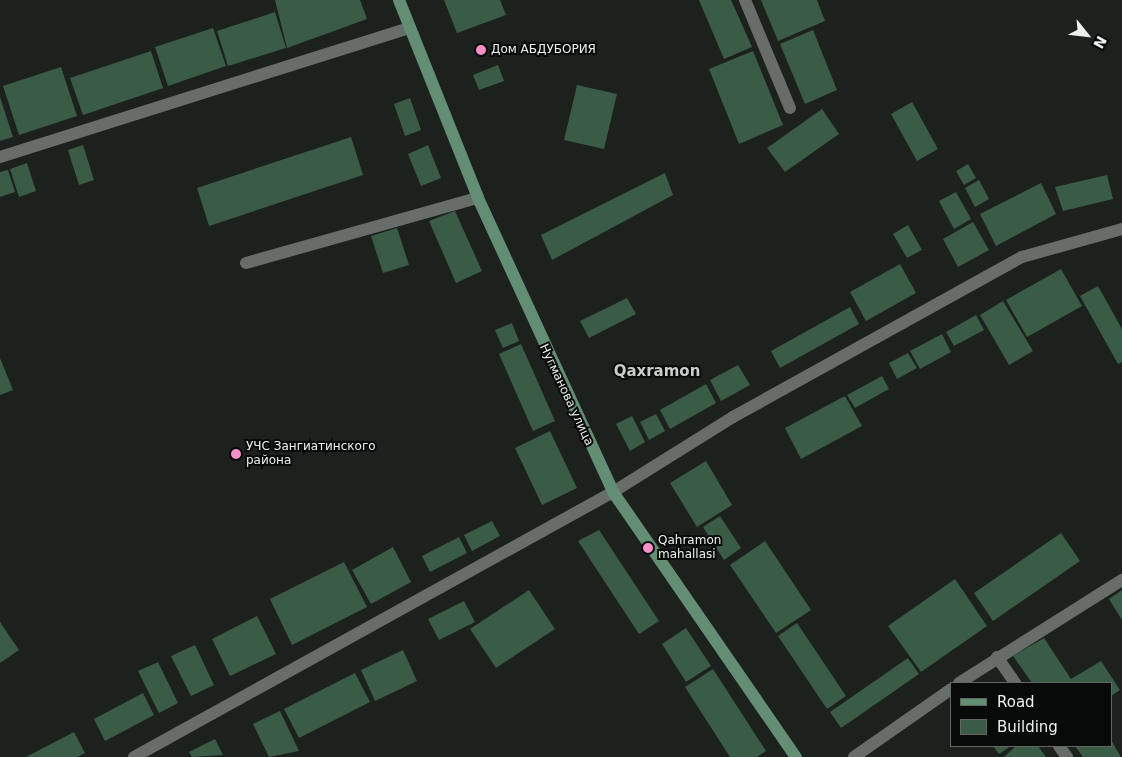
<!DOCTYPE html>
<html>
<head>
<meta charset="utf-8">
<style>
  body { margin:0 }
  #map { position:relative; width:1122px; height:757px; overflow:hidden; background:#1c211e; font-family:"DejaVu Sans",sans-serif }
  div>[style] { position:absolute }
  .building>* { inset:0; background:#3a5b45 }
  .minor>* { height:12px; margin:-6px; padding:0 6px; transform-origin:6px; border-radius:6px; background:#676d68 }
  .secondary>* { height:12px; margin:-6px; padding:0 6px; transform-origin:6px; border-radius:6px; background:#638e74 }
  .dots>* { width:14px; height:14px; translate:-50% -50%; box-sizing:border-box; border:2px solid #080a09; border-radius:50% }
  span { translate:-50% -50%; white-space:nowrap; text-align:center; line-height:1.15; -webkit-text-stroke:4px #080a09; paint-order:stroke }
  .poi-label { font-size:12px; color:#edf1ee }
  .left { translate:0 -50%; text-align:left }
  .street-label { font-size:12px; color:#edf1ee }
  .quarter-label { font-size:15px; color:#c8cfca; font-weight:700 }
  .legend { position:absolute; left:950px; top:682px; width:162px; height:65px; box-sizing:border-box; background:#080a09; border:1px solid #646665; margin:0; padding:6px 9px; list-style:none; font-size:15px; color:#edf1ee }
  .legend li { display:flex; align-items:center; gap:10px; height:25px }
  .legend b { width:25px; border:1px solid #646665 }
  .north { position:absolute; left:1062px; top:10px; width:50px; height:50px; -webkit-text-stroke:4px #080a09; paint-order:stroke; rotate:119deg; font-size:14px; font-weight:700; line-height:20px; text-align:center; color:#edf1ee }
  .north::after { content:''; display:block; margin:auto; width:18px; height:22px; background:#edf1ee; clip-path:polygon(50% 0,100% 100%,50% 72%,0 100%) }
</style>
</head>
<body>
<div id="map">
  <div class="building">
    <div style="clip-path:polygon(275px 0,360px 0,367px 19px,287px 48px)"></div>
    <div style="clip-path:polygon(444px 0,500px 0,506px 15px,457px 33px)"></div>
    <div style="clip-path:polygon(699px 0,731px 0,752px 47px,724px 59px)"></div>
    <div style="clip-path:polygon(761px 0,817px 0,825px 21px,778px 41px)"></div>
    <div style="clip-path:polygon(275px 12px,286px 48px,228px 66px,217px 31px)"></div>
    <div style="clip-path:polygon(213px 28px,226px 66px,168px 86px,155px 47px)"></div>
    <div style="clip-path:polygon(813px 30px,837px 90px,805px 104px,780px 44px)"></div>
    <div style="clip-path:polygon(151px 51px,163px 88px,83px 115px,70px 78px)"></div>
    <div style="clip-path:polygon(753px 51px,783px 125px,739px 144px,709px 69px)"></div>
    <div style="clip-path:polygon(498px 65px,504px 81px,479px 90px,473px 75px)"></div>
    <div style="clip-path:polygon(61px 67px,77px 116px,19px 135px,3px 86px)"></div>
    <div style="clip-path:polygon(577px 85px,617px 94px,604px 149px,564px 140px)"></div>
    <div style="clip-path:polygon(0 97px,13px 137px,0 141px)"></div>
    <div style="clip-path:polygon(410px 98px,421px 130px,405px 136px,394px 104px)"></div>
    <div style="clip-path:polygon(912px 102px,938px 149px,917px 161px,891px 114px)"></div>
    <div style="clip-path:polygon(822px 109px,839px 134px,785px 172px,767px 148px)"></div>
    <div style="clip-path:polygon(351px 137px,363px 175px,209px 226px,197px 188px)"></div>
    <div style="clip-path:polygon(83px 145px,94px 180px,79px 185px,68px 150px)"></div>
    <div style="clip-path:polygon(428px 145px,441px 178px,421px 186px,408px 154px)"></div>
    <div style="clip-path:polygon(27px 163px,36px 191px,19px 197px,10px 169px)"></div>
    <div style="clip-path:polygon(968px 164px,976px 178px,964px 185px,956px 171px)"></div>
    <div style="clip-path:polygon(8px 170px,15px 192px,0 197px,0 172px)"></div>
    <div style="clip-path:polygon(665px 173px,673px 195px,552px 260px,541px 235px)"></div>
    <div style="clip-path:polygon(1107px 175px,1113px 199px,1063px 211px,1055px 187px)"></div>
    <div style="clip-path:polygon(979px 180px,989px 199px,975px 207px,965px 188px)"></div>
    <div style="clip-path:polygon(1041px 183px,1056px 214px,996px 246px,980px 214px)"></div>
    <div style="clip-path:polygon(956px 192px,971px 219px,954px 229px,939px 201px)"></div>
    <div style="clip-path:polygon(455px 211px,482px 271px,456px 283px,429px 221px)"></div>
    <div style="clip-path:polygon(973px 222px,989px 250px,958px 267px,943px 239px)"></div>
    <div style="clip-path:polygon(908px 225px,922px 250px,907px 258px,893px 234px)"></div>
    <div style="clip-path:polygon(397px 228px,409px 265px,383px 273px,371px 236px)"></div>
    <div style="clip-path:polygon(900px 264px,916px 293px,866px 321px,850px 292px)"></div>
    <div style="clip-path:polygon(1061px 269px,1082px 306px,1027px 337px,1006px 300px)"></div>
    <div style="clip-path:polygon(1098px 286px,1122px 329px,1122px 362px,1118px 364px,1080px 296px)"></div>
    <div style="clip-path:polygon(627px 298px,636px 314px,589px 338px,580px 321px)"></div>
    <div style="clip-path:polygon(1003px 301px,1033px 351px,1009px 365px,980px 315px)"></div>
    <div style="clip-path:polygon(850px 307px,859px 324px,780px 368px,771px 351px)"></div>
    <div style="clip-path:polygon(976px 315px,984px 330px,954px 346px,946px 332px)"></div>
    <div style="clip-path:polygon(512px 323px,519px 341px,503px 348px,495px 330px)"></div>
    <div style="clip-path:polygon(942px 334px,951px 352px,920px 369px,910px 351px)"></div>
    <div style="clip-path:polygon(521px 344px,555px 421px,533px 431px,499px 354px)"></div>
    <div style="clip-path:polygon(908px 353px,917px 368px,897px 379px,889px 363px)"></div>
    <div style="clip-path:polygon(0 358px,13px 390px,0 395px)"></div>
    <div style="clip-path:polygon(738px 365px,750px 385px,721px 401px,710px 380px)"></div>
    <div style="clip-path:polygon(882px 376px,889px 389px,855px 408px,847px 395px)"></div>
    <div style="clip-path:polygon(706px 384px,716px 403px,670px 429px,660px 410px)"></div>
    <div style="clip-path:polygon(845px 396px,862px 426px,801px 459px,785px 428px)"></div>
    <div style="clip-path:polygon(656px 414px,665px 431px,649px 440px,640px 422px)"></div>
    <div style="clip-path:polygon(632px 416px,645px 442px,630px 451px,616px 424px)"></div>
    <div style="clip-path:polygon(550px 431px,577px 488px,542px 505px,515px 448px)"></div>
    <div style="clip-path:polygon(706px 461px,732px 505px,697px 527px,670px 483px)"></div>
    <div style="clip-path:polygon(720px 516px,741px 548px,724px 560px,703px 527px)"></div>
    <div style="clip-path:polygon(492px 521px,500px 536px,472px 551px,464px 535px)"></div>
    <div style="clip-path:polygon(599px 530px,659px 621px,639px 634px,578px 541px)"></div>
    <div style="clip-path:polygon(1061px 533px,1080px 561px,993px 621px,974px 593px)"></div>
    <div style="clip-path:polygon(459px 537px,467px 553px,430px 572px,422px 556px)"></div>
    <div style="clip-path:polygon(765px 541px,811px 610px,776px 633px,730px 565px)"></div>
    <div style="clip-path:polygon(393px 547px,411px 582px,371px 604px,352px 570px)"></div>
    <div style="clip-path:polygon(344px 562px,367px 607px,292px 645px,270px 599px)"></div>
    <div style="clip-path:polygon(955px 579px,987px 626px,921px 672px,888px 626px)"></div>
    <div style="clip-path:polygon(529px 590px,555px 629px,496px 668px,470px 629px)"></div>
    <div style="clip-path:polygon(1122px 590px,1122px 620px,1109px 599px)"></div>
    <div style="clip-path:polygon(464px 601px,475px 622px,439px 640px,428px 619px)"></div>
    <div style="clip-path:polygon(257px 616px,276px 654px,230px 676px,212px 639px)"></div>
    <div style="clip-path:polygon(0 622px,19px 650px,0 663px)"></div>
    <div style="clip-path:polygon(797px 623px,846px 696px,827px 709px,778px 636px)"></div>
    <div style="clip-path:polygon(686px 628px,711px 666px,686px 682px,662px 644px)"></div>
    <div style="clip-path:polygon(1044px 638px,1071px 679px,1101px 661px,1120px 690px,1111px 696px,1111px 683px,1032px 683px,1013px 656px)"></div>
    <div style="clip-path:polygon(195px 645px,214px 685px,191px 696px,171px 656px)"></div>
    <div style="clip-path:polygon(403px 650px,417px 681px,375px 701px,361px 670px)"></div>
    <div style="clip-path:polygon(908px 658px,919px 674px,841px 728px,830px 712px)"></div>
    <div style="clip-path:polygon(158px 662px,178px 703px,159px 713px,138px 671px)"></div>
    <div style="clip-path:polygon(713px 669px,766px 751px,757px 757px,730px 757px,685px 687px)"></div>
    <div style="clip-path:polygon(355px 673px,370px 702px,299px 738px,284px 709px)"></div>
    <div style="clip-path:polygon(143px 693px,154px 715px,105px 741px,94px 719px)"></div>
    <div style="clip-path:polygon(280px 711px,299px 751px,269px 757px,253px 724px)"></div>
    <div style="clip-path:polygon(74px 732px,85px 753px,77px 757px,26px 757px)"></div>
    <div style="clip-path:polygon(215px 739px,223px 755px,192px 757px,189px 752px)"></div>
    <div style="clip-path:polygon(1111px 740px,1121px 757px,1083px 757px,1075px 746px,1111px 746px)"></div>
    <div style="clip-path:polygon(993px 746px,1011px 746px,999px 754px)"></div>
    <div style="clip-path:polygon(1016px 746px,1038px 746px,1046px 757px,1004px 757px)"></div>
  </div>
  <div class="minor">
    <div style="left:745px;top:0;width:117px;rotate:67.4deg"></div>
    <div style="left:0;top:157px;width:430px;rotate:-17.5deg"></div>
    <div style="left:246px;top:263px;width:241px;rotate:-15.7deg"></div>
    <div style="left:997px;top:657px;width:32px;rotate:55deg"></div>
    <div style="left:959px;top:683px;width:193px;rotate:-32.3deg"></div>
    <div style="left:1059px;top:746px;width:14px;rotate:54deg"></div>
    <div style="left:134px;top:757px;width:547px;rotate:-28.95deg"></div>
    <div style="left:613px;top:492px;width:142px;rotate:-32deg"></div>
    <div style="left:733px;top:417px;width:330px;rotate:-29deg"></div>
    <div style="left:1022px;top:257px;width:104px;rotate:-15.6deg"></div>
    <div style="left:854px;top:757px;width:118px;rotate:-35deg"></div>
  </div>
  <div class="secondary">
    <div style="left:399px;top:0;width:213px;rotate:68.2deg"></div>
    <div style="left:478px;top:198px;width:324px;rotate:65.3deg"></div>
    <div style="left:613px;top:492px;width:322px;rotate:55.4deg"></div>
  </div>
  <div class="dots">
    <div style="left:481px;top:50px;background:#f98fc9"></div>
    <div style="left:236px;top:454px;background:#f98fc9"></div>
    <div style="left:648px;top:548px;background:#f98fc9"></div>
  </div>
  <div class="poi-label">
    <span class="left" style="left:491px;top:50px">Дом АБДУБОРИЯ</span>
    <span class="left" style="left:246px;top:454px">УЧС Зангиатинского<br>района</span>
    <span class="left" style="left:658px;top:548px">Qahramon<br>mahallasi</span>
  </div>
  <div class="street-label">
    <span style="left:566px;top:395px;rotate:65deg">Нугманова улица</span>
  </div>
  <div class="quarter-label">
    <span style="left:657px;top:372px">Qaxramon</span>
  </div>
  <ul class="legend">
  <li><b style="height:6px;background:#638e74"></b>Road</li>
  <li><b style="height:14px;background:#3a5b45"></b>Building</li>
  </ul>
  <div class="north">N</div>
</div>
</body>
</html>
